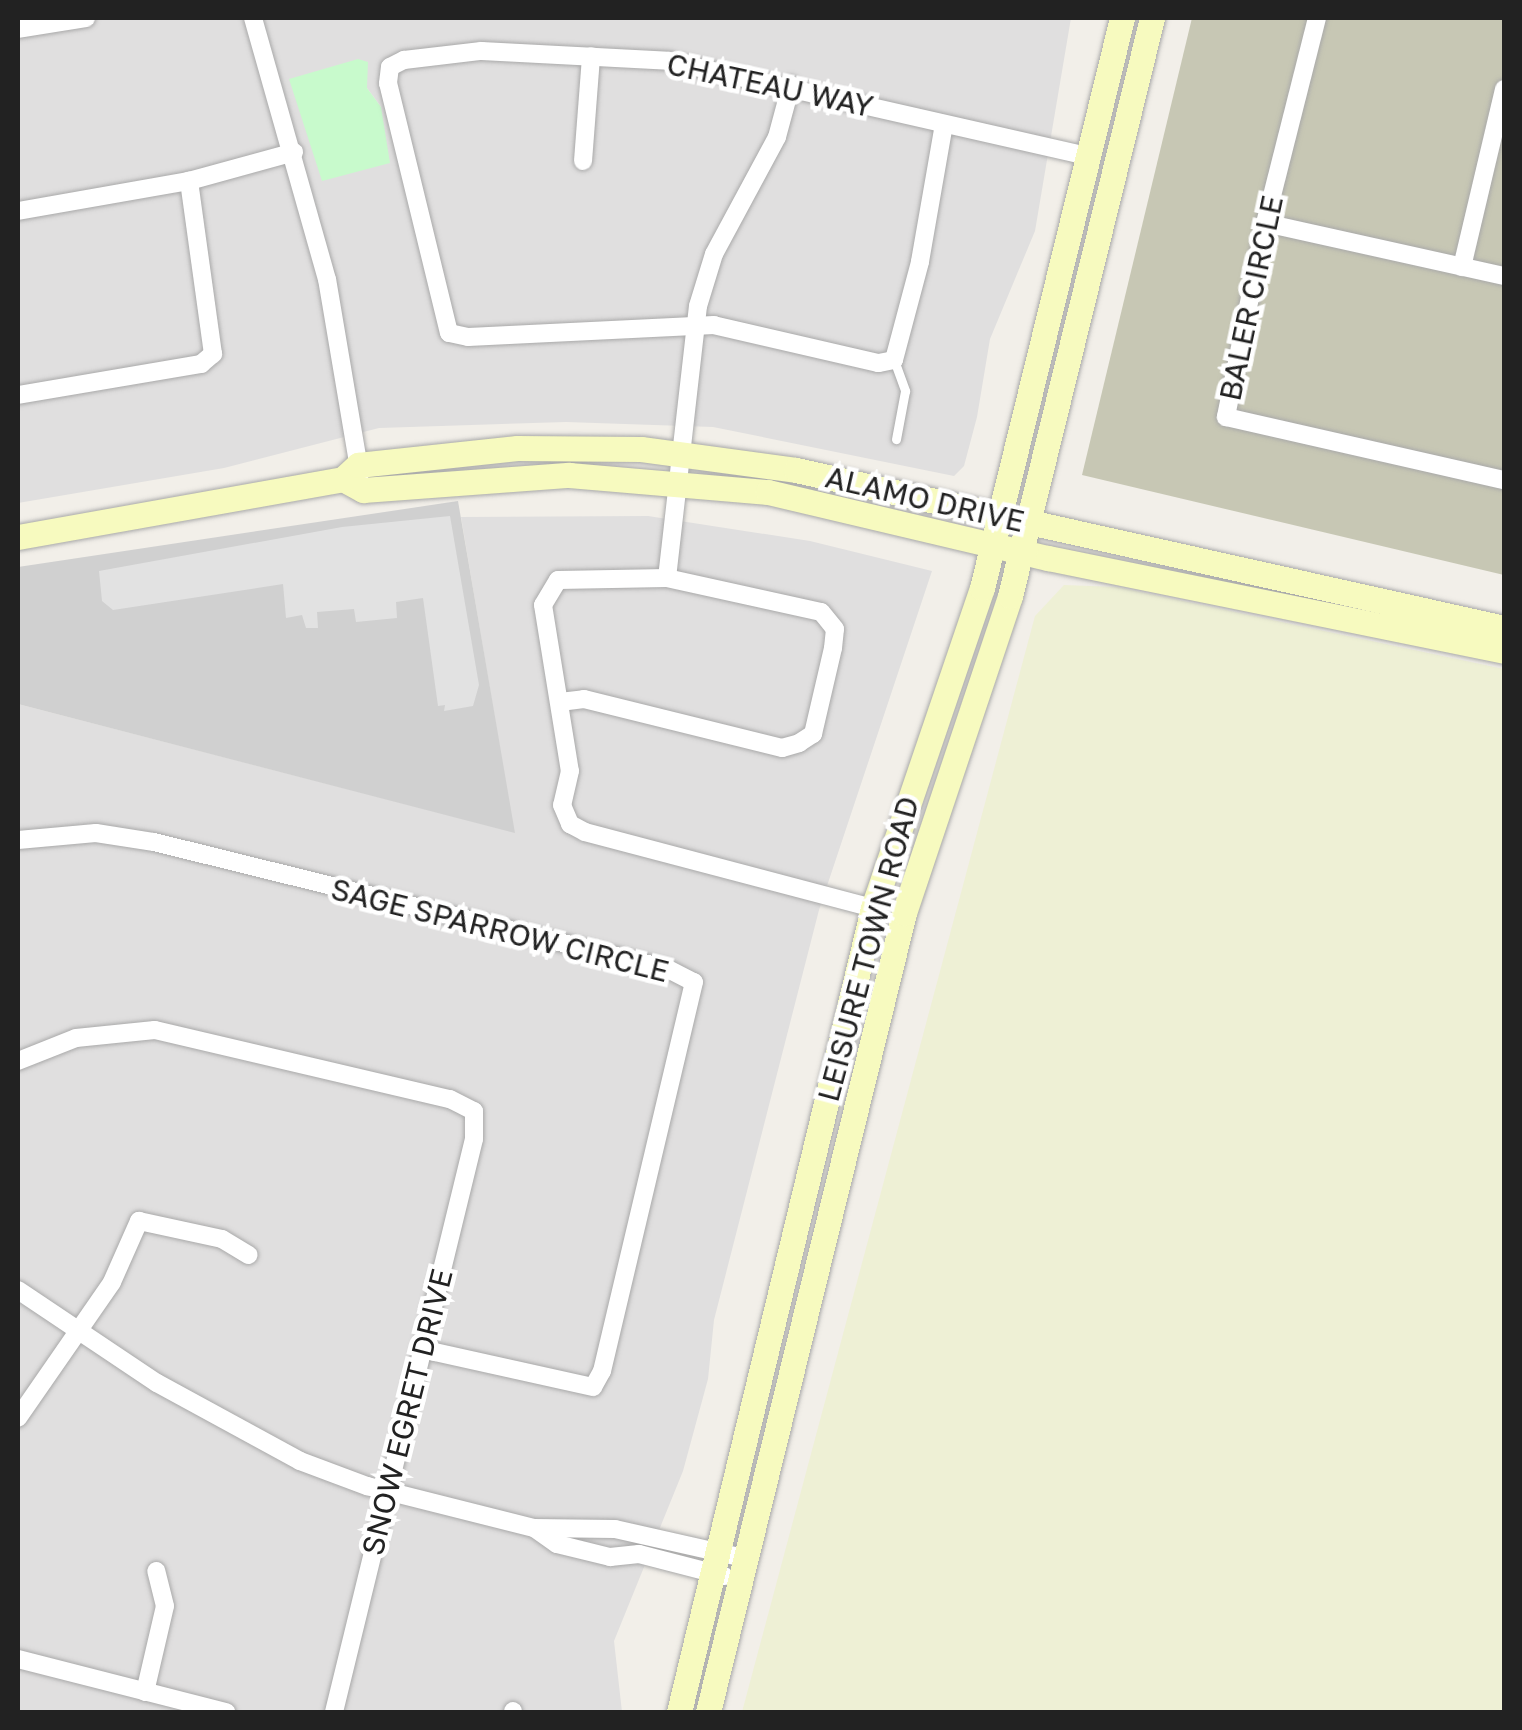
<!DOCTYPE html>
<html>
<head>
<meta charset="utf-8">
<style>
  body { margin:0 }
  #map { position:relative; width:1522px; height:1730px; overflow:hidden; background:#f2efe9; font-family:"Golos Text",sans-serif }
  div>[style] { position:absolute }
  .residential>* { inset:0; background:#e0dfdf }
  .religious>* { inset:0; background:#d0d0d0 }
  .construction>* { inset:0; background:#c7c7b4 }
  .farmland>* { inset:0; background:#eef0d5 }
  .park>* { inset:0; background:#c8facc }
  .parking>* { inset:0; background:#e2e2e2 }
  .roads { filter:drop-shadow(0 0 2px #a9a9a9) drop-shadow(0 0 2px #a9a9a9) }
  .service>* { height:9px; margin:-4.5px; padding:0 4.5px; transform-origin:4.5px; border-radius:4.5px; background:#fff }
  .minor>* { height:18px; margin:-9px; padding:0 9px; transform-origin:9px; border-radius:9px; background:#fff }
  .secondary>* { height:25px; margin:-12.5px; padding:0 12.5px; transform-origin:12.5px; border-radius:12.5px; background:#f7fabf }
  span { translate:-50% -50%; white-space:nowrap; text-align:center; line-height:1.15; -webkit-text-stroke:9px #fff; paint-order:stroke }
  .street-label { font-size:30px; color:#222 }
  .frame { position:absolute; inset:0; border:20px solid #222; pointer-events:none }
</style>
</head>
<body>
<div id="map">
  <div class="residential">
    <div style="clip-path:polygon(evenodd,18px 18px,1071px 18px,1035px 231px,990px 339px,977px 417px,964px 466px,954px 476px,713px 427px,566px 422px,379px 428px,224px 468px,18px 503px,18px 18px,367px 62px,367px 88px,381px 107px,322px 180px,367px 62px)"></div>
    <div style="clip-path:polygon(648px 516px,810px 541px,932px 571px,819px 910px,714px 1320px,708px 1379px,683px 1471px,614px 1641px,622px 1712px,18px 1712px,18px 704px,514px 832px,461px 517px)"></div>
  </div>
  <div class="religious">
    <div style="clip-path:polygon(458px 501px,515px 833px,18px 704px,18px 567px)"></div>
  </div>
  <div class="construction">
    <div style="clip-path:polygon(1192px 18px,1504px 18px,1504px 575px,1082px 475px)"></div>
  </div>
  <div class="farmland">
    <div style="clip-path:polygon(1064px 585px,1117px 587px,1504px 669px,1504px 1712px,742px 1712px,1035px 616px)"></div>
  </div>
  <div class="park">
    <div style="clip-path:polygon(358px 59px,368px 62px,367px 88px,381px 107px,390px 163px,322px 181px,289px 79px)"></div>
  </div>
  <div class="parking">
    <div style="clip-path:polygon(450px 516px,479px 685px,473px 706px,444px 711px,445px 705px,438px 706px,423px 598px,396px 602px,397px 618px,356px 622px,354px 609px,317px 612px,318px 628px,306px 628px,302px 615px,286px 618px,283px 584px,113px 610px,102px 601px,99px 571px,342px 527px)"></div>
  </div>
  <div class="roads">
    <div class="service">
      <div style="left:894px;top:360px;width:33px;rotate:70deg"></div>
      <div style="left:905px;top:391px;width:49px;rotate:100.6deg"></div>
    </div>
    <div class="minor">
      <div style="left:253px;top:18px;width:271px;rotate:74.2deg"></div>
      <div style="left:327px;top:279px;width:198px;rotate:80.4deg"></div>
      <div style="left:1317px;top:18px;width:211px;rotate:104.2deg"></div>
      <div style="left:1265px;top:223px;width:198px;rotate:101.4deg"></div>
      <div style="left:1226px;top:417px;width:285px;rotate:12.8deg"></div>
      <div style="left:18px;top:29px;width:69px;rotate:-9.2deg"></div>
      <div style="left:944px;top:124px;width:140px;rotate:99.9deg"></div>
      <div style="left:920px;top:262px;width:101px;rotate:104.9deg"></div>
      <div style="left:894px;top:360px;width:16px;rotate:169deg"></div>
      <div style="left:878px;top:363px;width:168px;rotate:-167deg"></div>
      <div style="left:714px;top:325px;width:246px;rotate:177.2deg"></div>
      <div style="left:468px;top:337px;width:19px;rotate:-168deg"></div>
      <div style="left:449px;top:333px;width:257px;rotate:-103.7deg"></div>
      <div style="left:388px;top:83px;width:16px;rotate:-83deg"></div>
      <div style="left:390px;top:67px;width:16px;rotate:-27deg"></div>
      <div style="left:404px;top:60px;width:78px;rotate:-6.7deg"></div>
      <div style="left:481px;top:51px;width:188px;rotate:3deg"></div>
      <div style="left:669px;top:61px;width:430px;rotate:12.8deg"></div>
      <div style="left:583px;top:161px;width:105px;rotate:-85.6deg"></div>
      <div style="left:18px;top:211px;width:174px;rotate:-10deg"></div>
      <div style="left:189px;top:181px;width:109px;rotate:-15.4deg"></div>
      <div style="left:1265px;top:223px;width:245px;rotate:12.5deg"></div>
      <div style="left:1462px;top:267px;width:183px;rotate:-76.7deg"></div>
      <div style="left:18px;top:395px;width:186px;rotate:-9.6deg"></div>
      <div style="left:201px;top:364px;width:16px;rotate:-40deg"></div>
      <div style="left:213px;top:354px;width:175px;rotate:-97.9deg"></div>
      <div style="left:667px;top:578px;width:274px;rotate:-83.5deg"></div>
      <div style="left:698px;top:306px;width:54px;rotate:-72.9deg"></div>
      <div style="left:714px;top:254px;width:133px;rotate:-61.7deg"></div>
      <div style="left:777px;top:137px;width:54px;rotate:-74.9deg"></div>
      <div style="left:560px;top:702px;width:24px;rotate:-7deg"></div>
      <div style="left:584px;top:699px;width:204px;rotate:13.9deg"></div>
      <div style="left:782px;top:748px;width:18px;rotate:-16deg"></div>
      <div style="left:799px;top:743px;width:17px;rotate:-33deg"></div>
      <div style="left:813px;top:734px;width:88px;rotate:-76.9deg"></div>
      <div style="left:833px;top:648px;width:19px;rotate:-84deg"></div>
      <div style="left:835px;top:629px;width:22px;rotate:-129deg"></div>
      <div style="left:821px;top:612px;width:158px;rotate:-167.6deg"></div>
      <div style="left:667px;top:578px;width:109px;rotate:178.9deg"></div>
      <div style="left:558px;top:580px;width:29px;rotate:121deg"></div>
      <div style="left:543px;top:605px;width:168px;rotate:80.8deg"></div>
      <div style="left:570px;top:771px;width:35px;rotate:103deg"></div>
      <div style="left:562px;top:805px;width:21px;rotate:67deg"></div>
      <div style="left:570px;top:824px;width:17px;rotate:28deg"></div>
      <div style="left:585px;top:832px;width:298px;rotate:14.8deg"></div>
      <div style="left:18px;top:840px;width:78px;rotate:-5.1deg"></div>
      <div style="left:96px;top:833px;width:59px;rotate:8.8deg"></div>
      <div style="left:154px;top:842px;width:529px;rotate:13.88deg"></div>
      <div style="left:668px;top:969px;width:29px;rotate:27deg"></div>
      <div style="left:694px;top:982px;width:400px;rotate:103.3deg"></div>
      <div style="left:602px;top:1371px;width:18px;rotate:119deg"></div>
      <div style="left:593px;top:1387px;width:175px;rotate:-167.5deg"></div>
      <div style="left:18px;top:1061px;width:62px;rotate:-21.6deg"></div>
      <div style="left:76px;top:1038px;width:79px;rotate:-5.8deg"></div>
      <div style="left:155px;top:1030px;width:303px;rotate:13.2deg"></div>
      <div style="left:450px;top:1099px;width:27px;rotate:27deg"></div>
      <div style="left:474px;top:1111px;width:28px;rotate:90deg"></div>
      <div style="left:474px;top:1139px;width:590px;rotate:103.73deg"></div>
      <div style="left:18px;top:1290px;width:167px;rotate:33.8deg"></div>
      <div style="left:157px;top:1383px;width:163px;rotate:28.6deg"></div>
      <div style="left:300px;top:1461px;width:72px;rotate:20.5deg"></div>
      <div style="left:367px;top:1486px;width:172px;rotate:14.1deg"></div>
      <div style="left:534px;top:1528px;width:81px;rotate:0.7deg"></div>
      <div style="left:615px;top:1529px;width:132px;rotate:12.7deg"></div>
      <div style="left:18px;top:1418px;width:165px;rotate:-55.3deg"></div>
      <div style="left:112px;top:1282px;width:67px;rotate:-66.1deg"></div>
      <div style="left:139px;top:1221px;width:85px;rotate:12.2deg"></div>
      <div style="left:222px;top:1239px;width:31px;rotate:31deg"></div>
      <div style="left:534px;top:1528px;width:28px;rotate:35deg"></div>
      <div style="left:557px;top:1544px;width:55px;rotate:13.8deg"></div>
      <div style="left:610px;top:1557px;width:29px;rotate:-6deg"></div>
      <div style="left:639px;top:1554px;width:88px;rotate:14.5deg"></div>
      <div style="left:18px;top:1659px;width:215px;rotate:14.3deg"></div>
      <div style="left:145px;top:1692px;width:88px;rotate:-76.9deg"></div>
      <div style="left:165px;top:1606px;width:36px;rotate:-104deg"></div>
      <div style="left:513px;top:1712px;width:1px;rotate:-90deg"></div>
    </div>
    <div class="secondary">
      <div style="left:343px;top:479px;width:23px;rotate:29deg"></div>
      <div style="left:363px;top:490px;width:207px;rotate:-4.2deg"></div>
      <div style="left:569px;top:475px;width:200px;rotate:4.9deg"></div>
      <div style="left:768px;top:492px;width:288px;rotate:13.3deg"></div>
      <div style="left:1048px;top:558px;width:465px;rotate:11.5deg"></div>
      <div style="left:18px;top:537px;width:330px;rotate:-10.1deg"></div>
      <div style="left:343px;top:479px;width:21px;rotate:-43deg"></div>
      <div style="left:358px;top:465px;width:160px;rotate:-6.1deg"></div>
      <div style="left:517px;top:448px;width:124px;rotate:0.5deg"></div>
      <div style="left:641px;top:449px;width:156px;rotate:7.7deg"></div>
      <div style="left:796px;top:470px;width:725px;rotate:12.58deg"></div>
      <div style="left:679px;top:1712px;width:827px;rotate:-76.43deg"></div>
      <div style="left:873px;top:908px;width:338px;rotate:-71.2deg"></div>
      <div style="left:982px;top:588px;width:587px;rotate:-76.2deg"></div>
      <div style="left:708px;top:1712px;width:823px;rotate:-76.22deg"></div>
      <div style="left:904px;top:913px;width:334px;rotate:-71.5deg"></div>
      <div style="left:1010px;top:596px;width:595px;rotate:-76.2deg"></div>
    </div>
  </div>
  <div class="street-label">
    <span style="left:770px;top:85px;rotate:12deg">CHATEAU WAY</span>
    <span style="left:1251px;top:298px;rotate:-78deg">BALER CIRCLE</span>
    <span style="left:925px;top:499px;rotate:13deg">ALAMO DRIVE</span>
    <span style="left:500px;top:930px;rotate:14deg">SAGE SPARROW CIRCLE</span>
    <span style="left:868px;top:949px;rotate:-75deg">LEISURE TOWN ROAD</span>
    <span style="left:407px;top:1412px;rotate:-76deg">SNOW EGRET DRIVE</span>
  </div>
  <div class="frame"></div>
</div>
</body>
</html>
